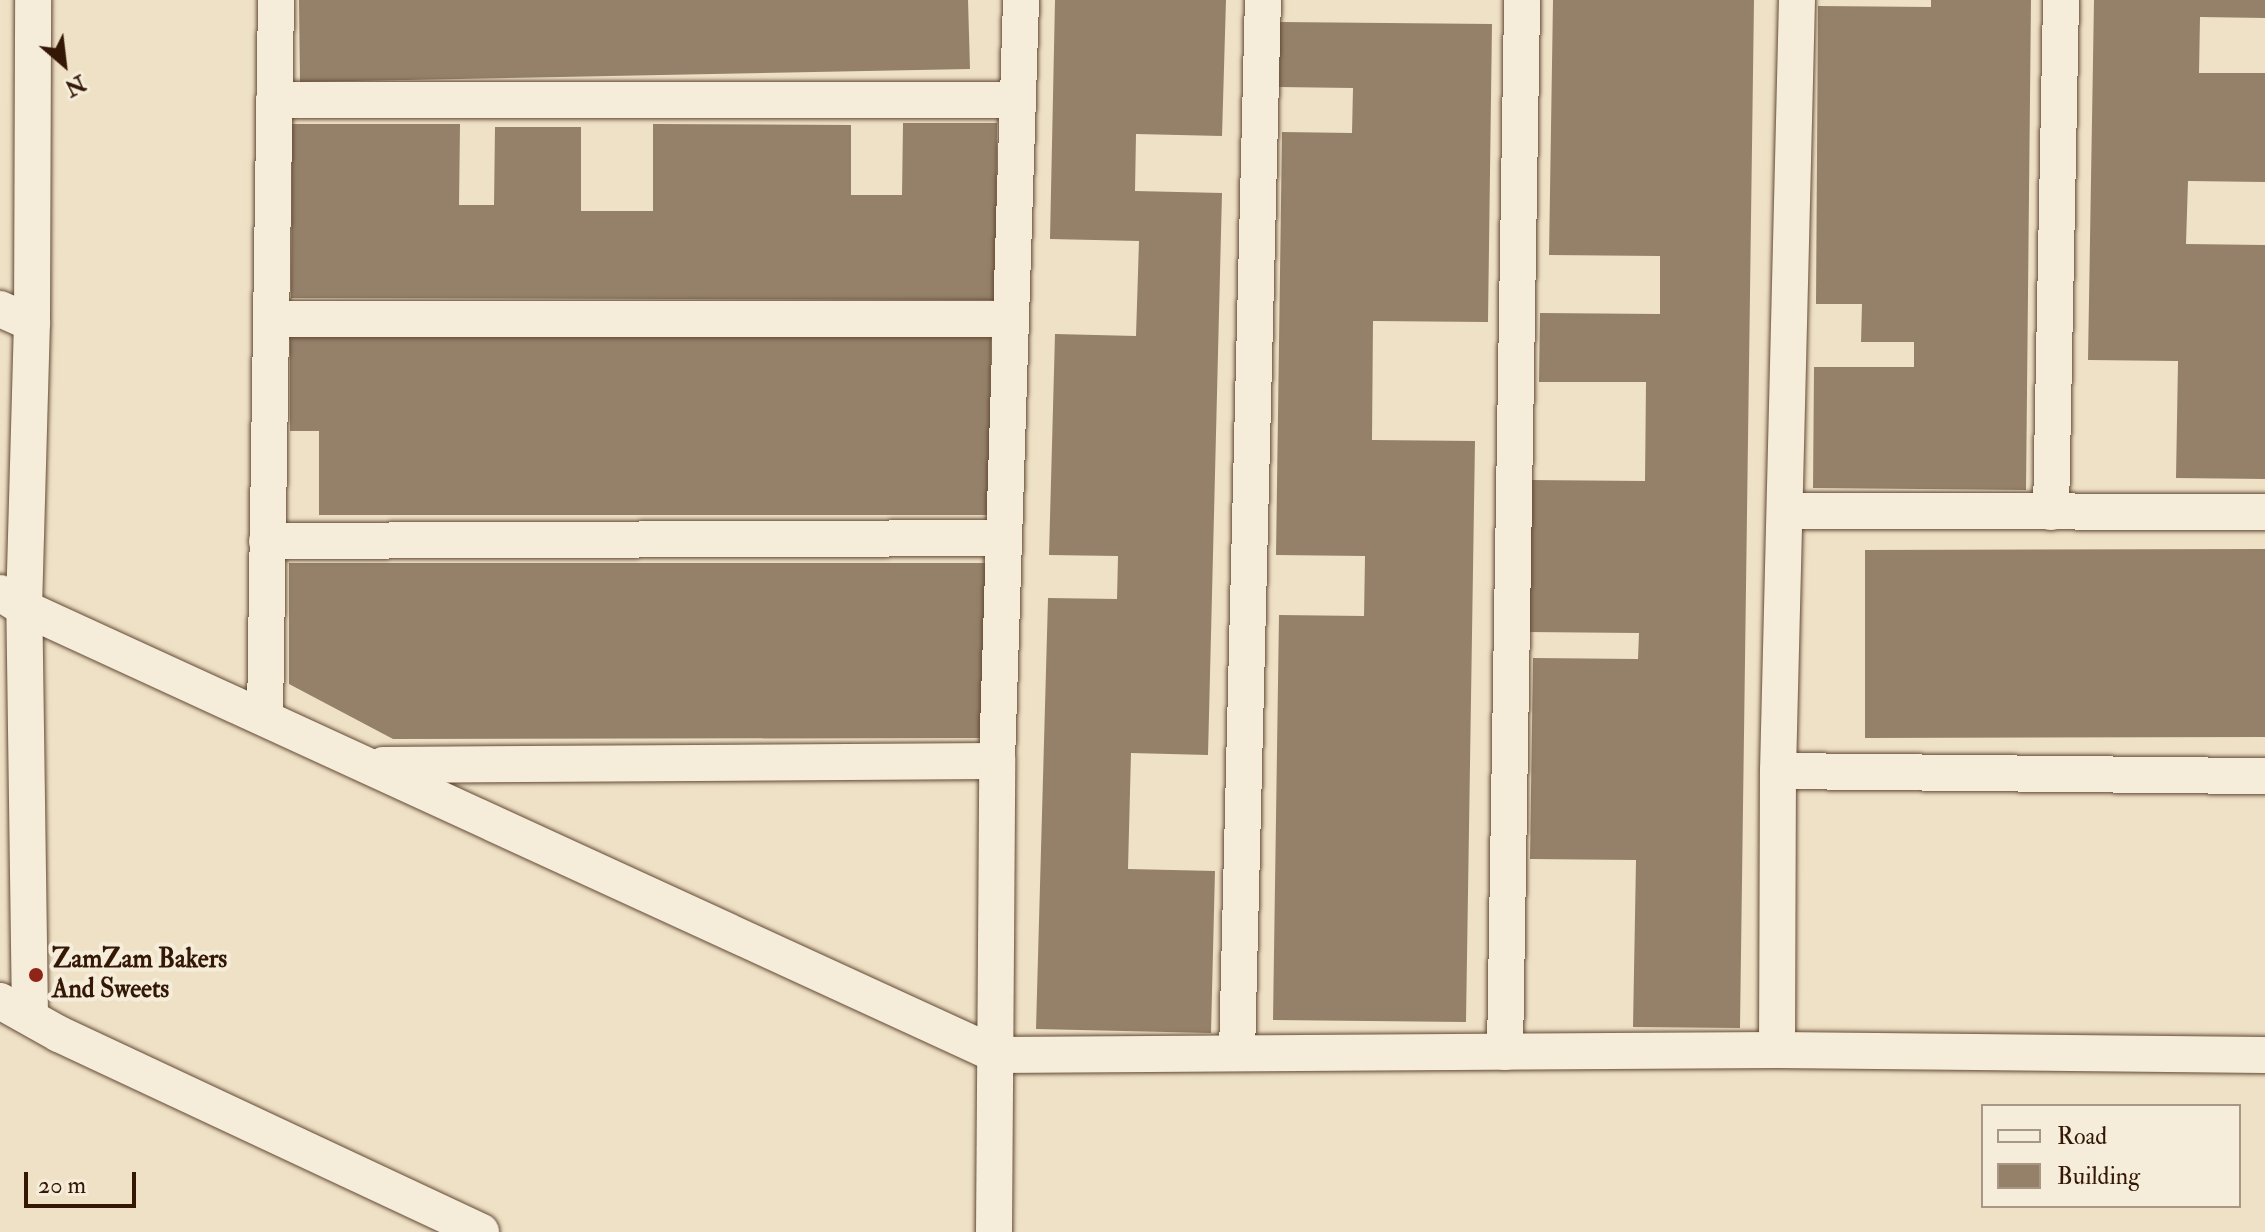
<!DOCTYPE html>
<html>
<head>
<meta charset="utf-8">
<style>
  body { margin:0 }
  #map { position:relative; width:2265px; height:1232px; overflow:hidden; background:#efe1c6; font-family:"IM FELL Double Pica",serif }
  div>[style] { position:absolute }
  .building>* { inset:0; background:#958169 }
  .roads { filter:drop-shadow(0 0 2px #634a35) drop-shadow(0 0 2px #634a35) }
  .minor>* { height:36px; margin:-18px; padding:0 18px; transform-origin:18px; border-radius:18px; background:#f5ecda }
  .dots>* { width:22px; height:22px; translate:-50% -50%; box-sizing:border-box; border:4px solid #f5ecda; border-radius:50% }
  span { translate:-50% -50%; white-space:nowrap; text-align:center; line-height:1.15; -webkit-text-stroke:8px #f5ecda; paint-order:stroke }
  .poi-label { font-size:26px; color:#341805; font-weight:700 }
  .left { translate:0 -50%; text-align:left }
  .legend { position:absolute; left:1981px; top:1104px; width:260px; height:104px; box-sizing:border-box; background:#f5ecda; border:2px solid #a89785; margin:0; padding:10px 14px; list-style:none; font-size:24px; color:#341805 }
  .legend li { display:flex; align-items:center; gap:16px; height:40px }
  .legend b { width:40px; border:2px solid #a89785 }
  .north { position:absolute; left:24px; top:24px; width:80px; height:80px; -webkit-text-stroke:6px #f5ecda; paint-order:stroke; rotate:152deg; font-size:22px; font-weight:700; line-height:32px; text-align:center; color:#341805 }
  .north::after { content:''; display:block; margin:auto; width:28px; height:36px; background:#341805; clip-path:polygon(50% 0,100% 100%,50% 72%,0 100%) }
  .scale { position:absolute; left:24px; top:1172px; width:112px; height:36px; box-sizing:border-box; border:4px solid #341805; border-top:0; padding-left:10px; font-size:24px; line-height:28px; white-space:nowrap; color:#341805; -webkit-text-stroke:6px #f5ecda; paint-order:stroke }
</style>
</head>
<body>
<div id="map">
  <div class="building">
    <div style="clip-path:polygon(299px 0,968px 0,970px 69px,300px 82px)"></div>
    <div style="clip-path:polygon(1055px 0,1226px 0,1222px 136px,1136px 134px,1135px 191px,1222px 193px,1208px 755px,1131px 753px,1128px 869px,1215px 871px,1211px 1033px,1036px 1029px,1048px 598px,1117px 599px,1118px 556px,1049px 555px,1055px 334px,1136px 336px,1139px 241px,1050px 239px)"></div>
    <div style="clip-path:polygon(1553px 0,1754px 0,1740px 1028px,1633px 1027px,1636px 860px,1530px 859px,1533px 658px,1638px 659px,1639px 633px,1526px 632px,1528px 480px,1645px 481px,1646px 382px,1539px 382px,1540px 313px,1660px 314px,1660px 256px,1549px 255px)"></div>
    <div style="clip-path:polygon(1931px 0,2031px 0,2026px 490px,1813px 488px,1814px 367px,1914px 367px,1914px 342px,1861px 342px,1862px 304px,1816px 304px,1818px 6px,1931px 7px)"></div>
    <div style="clip-path:polygon(2094px 0,2265px 0,2265px 18px,2200px 17px,2199px 73px,2265px 73px,2265px 182px,2188px 181px,2186px 244px,2265px 245px,2265px 479px,2176px 478px,2178px 361px,2088px 360px)"></div>
    <div style="clip-path:polygon(1280px 22px,1492px 24px,1488px 322px,1373px 321px,1372px 440px,1475px 441px,1466px 1022px,1273px 1020px,1279px 615px,1364px 616px,1365px 556px,1276px 555px,1282px 132px,1352px 133px,1353px 88px,1279px 87px)"></div>
    <div style="clip-path:polygon(903px 123px,997px 123px,996px 300px,291px 298px,292px 124px,460px 124px,459px 205px,494px 205px,495px 127px,581px 127px,581px 211px,653px 211px,653px 124px,851px 125px,851px 195px,902px 195px)"></div>
    <div style="clip-path:polygon(290px 332px,991px 333px,990px 515px,319px 515px,319px 431px,290px 431px)"></div>
    <div style="clip-path:polygon(2265px 549px,2265px 737px,1865px 738px,1865px 550px)"></div>
    <div style="clip-path:polygon(289px 563px,987px 563px,986px 738px,393px 739px,289px 684px)"></div>
  </div>
  <div class="roads">
    <div class="minor">
      <div style="left:274px;top:100px;width:744px"></div>
      <div style="left:0;top:309px;width:35px;rotate:24deg"></div>
      <div style="left:271px;top:319px;width:740px"></div>
      <div style="left:1785px;top:511px;width:480px;rotate:0.1deg"></div>
      <div style="left:2051px;top:512px;width:512px;rotate:-88.88deg"></div>
      <div style="left:267px;top:541px;width:737px;rotate:-0.23deg"></div>
      <div style="left:0;top:593px;width:28px;rotate:32deg"></div>
      <div style="left:24px;top:608px;width:1071px;rotate:24.67deg"></div>
      <div style="left:997px;top:1055px;width:780px;rotate:-0.37deg"></div>
      <div style="left:1777px;top:1050px;width:488px;rotate:0.6deg"></div>
      <div style="left:265px;top:716px;width:716px;rotate:-89.12deg"></div>
      <div style="left:383px;top:765px;width:614px;rotate:-0.37deg"></div>
      <div style="left:1778px;top:771px;width:487px;rotate:0.6deg"></div>
      <div style="left:0;top:1001px;width:68px;rotate:29.2deg"></div>
      <div style="left:59px;top:1034px;width:466px;rotate:25.1deg"></div>
      <div style="left:30px;top:1016px;width:408px;rotate:-90.8deg"></div>
      <div style="left:24px;top:608px;width:285px;rotate:-88.4deg"></div>
      <div style="left:32px;top:323px;width:323px;rotate:-89.8deg"></div>
      <div style="left:1777px;top:1050px;width:279px;rotate:-89.8deg"></div>
      <div style="left:1778px;top:771px;width:771px;rotate:-88.59deg"></div>
      <div style="left:1505px;top:1052px;width:1052px;rotate:-89.07deg"></div>
      <div style="left:1237px;top:1053px;width:1053px;rotate:-88.59deg"></div>
      <div style="left:994px;top:1232px;width:471px;rotate:-89.6deg"></div>
      <div style="left:997px;top:761px;width:761px;rotate:-88.19deg"></div>
    </div>
  </div>
  <div class="dots">
    <div style="left:36px;top:975px;background:#8f2418"></div>
  </div>
  <div class="poi-label">
    <span class="left" style="left:52px;top:975px">ZamZam Bakers<br>And Sweets</span>
  </div>
  <ul class="legend">
  <li><b style="height:10px;background:#f5ecda"></b>Road</li>
  <li><b style="height:22px;background:#958169"></b>Building</li>
  </ul>
  <div class="north">N</div>
  <div class="scale">20 m</div>
</div>
</body>
</html>
